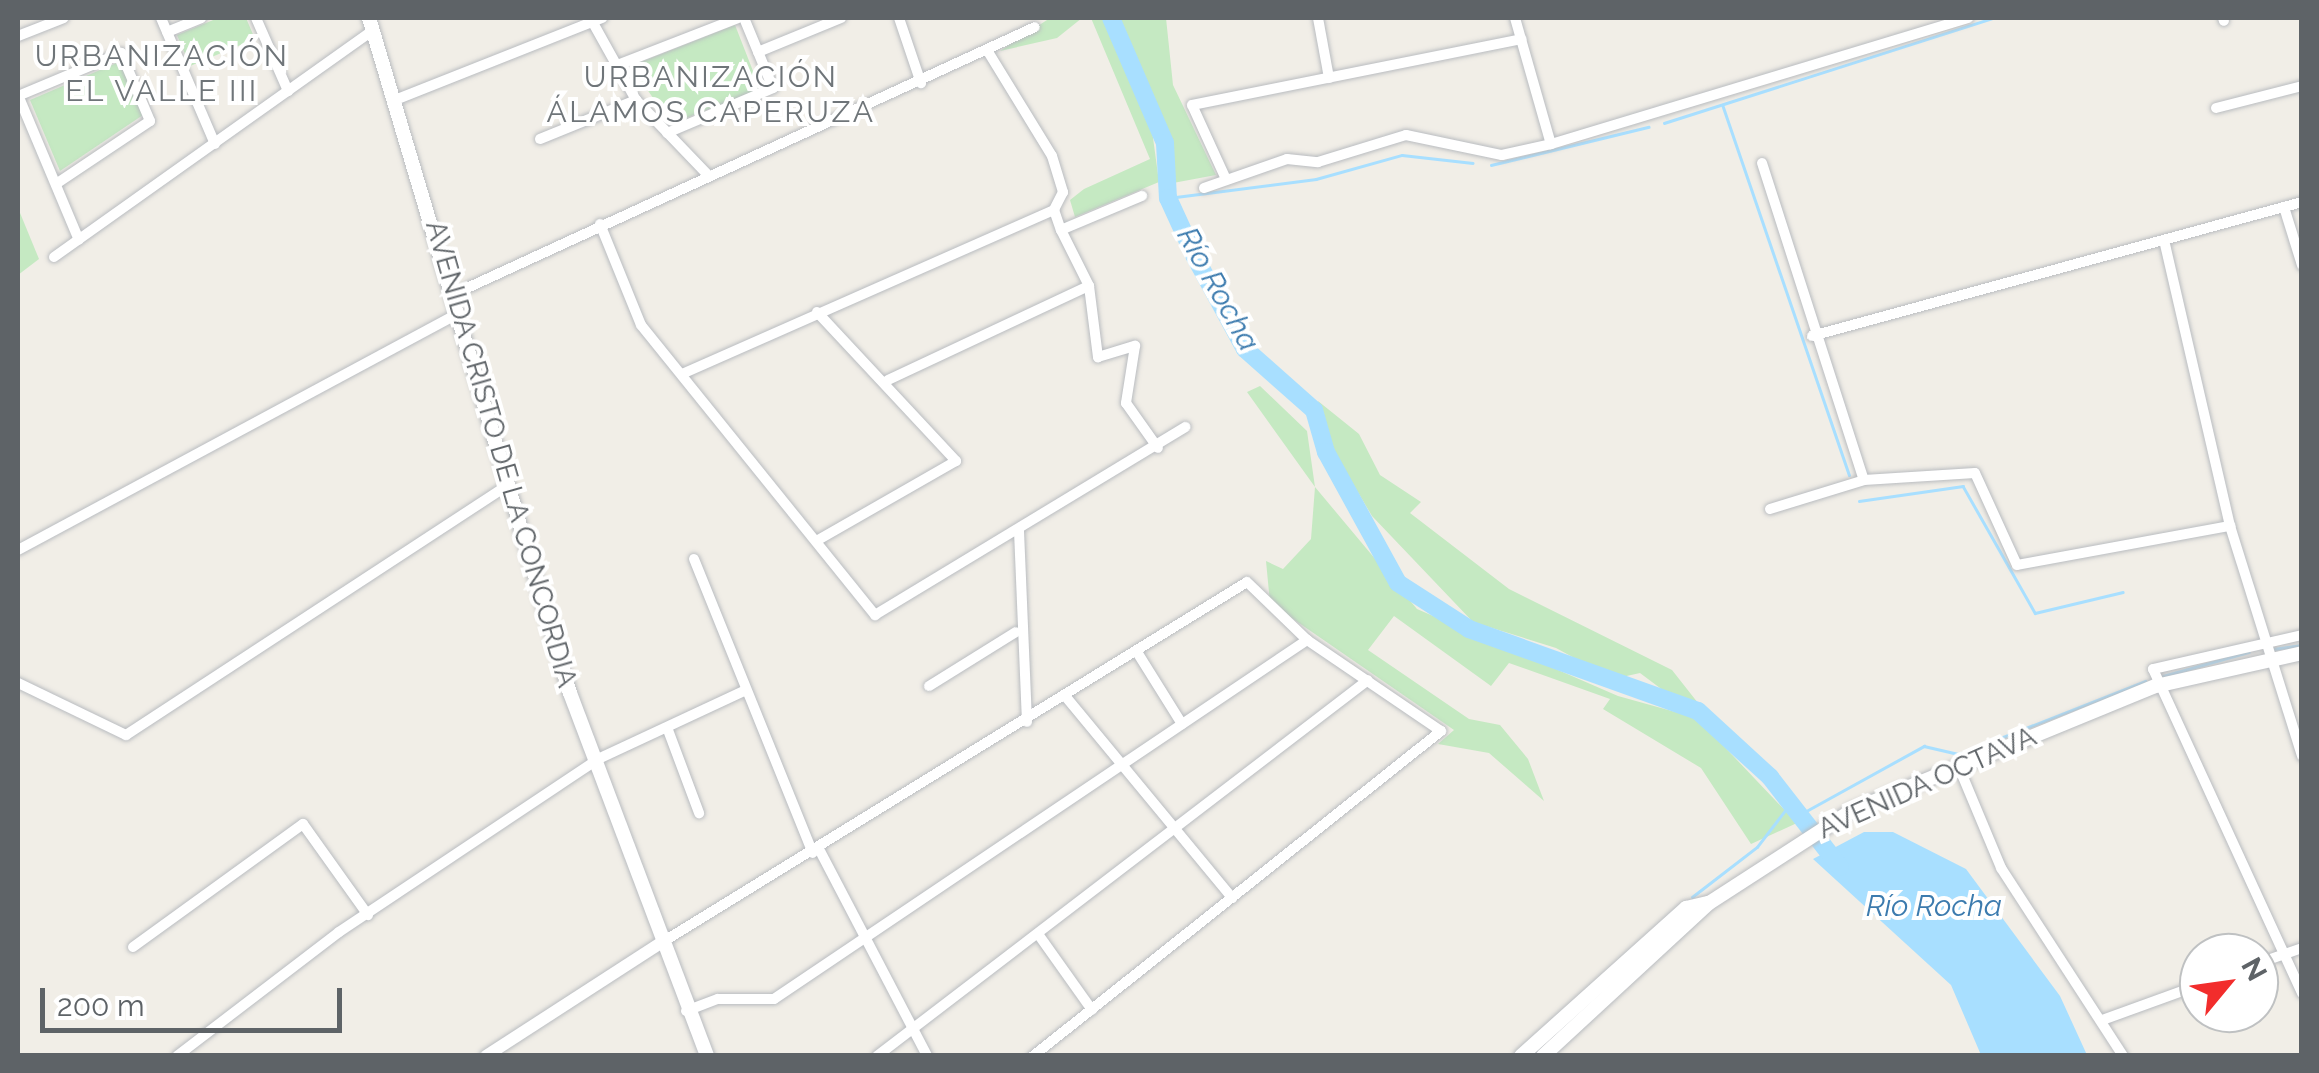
<!DOCTYPE html>
<html>
<head>
<meta charset="utf-8">
<style>
  body { margin:0 }
  #map { position:relative; width:2319px; height:1073px; overflow:hidden; background:#f1eee7; font-family:Raleway,sans-serif }
  div>[style] { position:absolute }
  .green>* { inset:0; background:#c5e9c2 }
  .water>* { inset:0; background:#a8dfff }
  .stream>* { height:2.5px; margin:-1.25px; padding:0 1.25px; transform-origin:1.25px; border-radius:1.25px; background:#a8dfff }
  .river>* { height:18px; margin:-9px; padding:0 9px; transform-origin:9px; border-radius:9px; background:#a8dfff }
  .roads { filter:drop-shadow(0 0 2px #b9bcc0) drop-shadow(0 0 2px #b9bcc0) }
  .minor>* { height:10px; margin:-5px; padding:0 5px; transform-origin:5px; border-radius:5px; background:#fff }
  .tertiary>* { height:12px; margin:-6px; padding:0 6px; transform-origin:6px; border-radius:6px; background:#fff }
  .secondary>* { height:14px; margin:-7px; padding:0 7px; transform-origin:7px; border-radius:7px; background:#fff }
  span { translate:-50% -50%; white-space:nowrap; text-align:center; line-height:1.15; -webkit-text-stroke:8px #fff; paint-order:stroke }
  .street-label { font-size:28px; color:#5e6367 }
  .neighbourhood-label { font-size:30px; color:#6f7579; letter-spacing:2.5px }
  .water-label { font-size:30px; color:#3c7bae; font-style:italic }
  .frame { position:absolute; inset:0; border:20px solid #5e6367; pointer-events:none }
  .north { position:absolute; left:2179px; top:933px; width:100px; height:100px; box-sizing:border-box; background:#fff; border:2px solid #bfc1c2; border-radius:50%; rotate:61deg; font-size:28px; font-weight:700; line-height:40px; text-align:center; color:#5e6367 }
  .north::after { content:''; display:block; margin:auto; width:35px; height:45px; background:#f22d2c; clip-path:polygon(50% 0,100% 100%,50% 72%,0 100%) }
  .scale { position:absolute; left:40px; top:988px; width:302px; height:45px; box-sizing:border-box; border:5px solid #5e6367; border-top:0; padding-left:12px; font-size:30px; line-height:35px; white-space:nowrap; color:#5e6367; -webkit-text-stroke:8px #fff; paint-order:stroke }
</style>
</head>
<body>
<div id="map">
  <div class="green">
    <div style="clip-path:polygon(218px 18px,246px 18px,255px 39px,190px 66px,177px 35px)"></div>
    <div style="clip-path:polygon(1050px 18px,1082px 18px,1057px 38px,1000px 51px)"></div>
    <div style="clip-path:polygon(1091px 18px,1103px 18px,1151px 123px,1159px 182px,1075px 217px,1070px 200px,1084px 189px,1150px 159px)"></div>
    <div style="clip-path:polygon(1116px 18px,1166px 18px,1173px 85px,1216px 175px,1173px 183px,1169px 138px)"></div>
    <div style="clip-path:polygon(735px 25px,760px 89px,671px 124px,631px 66px)"></div>
    <div style="clip-path:polygon(121px 61px,143px 115px,60px 171px,30px 100px)"></div>
    <div style="clip-path:polygon(18px 208px,39px 259px,18px 275px)"></div>
    <div style="clip-path:polygon(1260px 386px,1307px 431px,1315px 487px,1417px 609px,1618px 696px,1697px 718px,1797px 823px,1751px 844px,1701px 768px,1603px 709px,1610px 699px,1509px 663px,1491px 686px,1394px 616px,1368px 650px,1469px 719px,1500px 725px,1528px 759px,1544px 801px,1489px 753px,1438px 744px,1454px 730px,1270px 603px,1266px 561px,1283px 569px,1311px 539px,1315px 487px,1247px 392px)"></div>
    <div style="clip-path:polygon(1318px 401px,1359px 434px,1380px 475px,1421px 502px,1410px 513px,1509px 589px,1672px 670px,1698px 703px,1676px 700px,1640px 673px,1613px 679px,1556px 648px,1473px 622px,1372px 516px,1334px 452px)"></div>
  </div>
  <div class="water">
    <div style="clip-path:polygon(1864px 832px,1893px 832px,1966px 869px,2060px 996px,2087px 1055px,1981px 1055px,1951px 985px,1813px 859px)"></div>
  </div>
  <div class="stream">
    <div style="left:1723px;top:106px;width:390px;rotate:71.1deg"></div>
    <div style="left:1664px;top:123px;width:345px;rotate:-17.7deg"></div>
    <div style="left:1491px;top:165px;width:162px;rotate:-13.6deg"></div>
    <div style="left:1168px;top:198px;width:149px;rotate:-7.3deg"></div>
    <div style="left:1316px;top:179px;width:89px;rotate:-15.6deg"></div>
    <div style="left:1402px;top:155px;width:71px;rotate:6.4deg"></div>
    <div style="left:1859px;top:501px;width:105px;rotate:-8.2deg"></div>
    <div style="left:1963px;top:486px;width:146px;rotate:60.4deg"></div>
    <div style="left:2035px;top:613px;width:90px;rotate:-13.4deg"></div>
    <div style="left:2273px;top:649px;width:29px;rotate:-8deg"></div>
    <div style="left:2163px;top:676px;width:89px;rotate:-15.6deg"></div>
    <div style="left:1799px;top:815px;width:143px;rotate:-28.9deg"></div>
    <div style="left:1924px;top:746px;width:37px;rotate:13deg"></div>
    <div style="left:1960px;top:754px;width:199px;rotate:-21.5deg"></div>
    <div style="left:1692px;top:897px;width:82px;rotate:-37.6deg"></div>
    <div style="left:1757px;top:847px;width:54px;rotate:-52.5deg"></div>
    <div style="left:1532px;top:1056px;width:24px;rotate:-42deg"></div>
  </div>
  <div class="river">
    <div style="left:1111px;top:18px;width:136px;rotate:66.6deg"></div>
    <div style="left:1165px;top:143px;width:55px;rotate:86.9deg"></div>
    <div style="left:1168px;top:198px;width:65px;rotate:65.4deg"></div>
    <div style="left:1195px;top:257px;width:105px;rotate:61.5deg"></div>
    <div style="left:1245px;top:349px;width:92px;rotate:41.5deg"></div>
    <div style="left:1314px;top:410px;width:44px;rotate:74.1deg"></div>
    <div style="left:1326px;top:452px;width:149px;rotate:61.2deg"></div>
    <div style="left:1398px;top:583px;width:85px;rotate:32.9deg"></div>
    <div style="left:1469px;top:629px;width:243px;rotate:19.7deg"></div>
    <div style="left:1698px;top:711px;width:98px;rotate:42.5deg"></div>
    <div style="left:1770px;top:777px;width:114px;rotate:52.1deg"></div>
  </div>
  <div class="roads">
    <div class="minor">
      <div style="left:161px;top:18px;width:137px;rotate:66.8deg"></div>
      <div style="left:256px;top:18px;width:80px;rotate:66.3deg"></div>
      <div style="left:899px;top:18px;width:69px;rotate:71.3deg"></div>
      <div style="left:1318px;top:18px;width:61px;rotate:79.6deg"></div>
      <div style="left:1515px;top:18px;width:131px;rotate:74.1deg"></div>
      <div style="left:2223px;top:18px;width:3px;rotate:72deg"></div>
      <div style="left:592px;top:21px;width:90px;rotate:60.9deg"></div>
      <div style="left:636px;top:100px;width:104px;rotate:46.2deg"></div>
      <div style="left:167px;top:32px;width:37px;rotate:-22deg"></div>
      <div style="left:18px;top:36px;width:49px;rotate:-21.4deg"></div>
      <div style="left:987px;top:50px;width:124px;rotate:58.5deg"></div>
      <div style="left:1052px;top:156px;width:38px;rotate:73deg"></div>
      <div style="left:1063px;top:192px;width:20px;rotate:117deg"></div>
      <div style="left:758px;top:52px;width:90px;rotate:-22.3deg"></div>
      <div style="left:615px;top:66px;width:132px;rotate:-21.3deg"></div>
      <div style="left:18px;top:95px;width:157px;rotate:67.2deg"></div>
      <div style="left:18px;top:96px;width:112px;rotate:-22.7deg"></div>
      <div style="left:121px;top:53px;width:74px;rotate:66.9deg"></div>
      <div style="left:150px;top:121px;width:113px;rotate:146.2deg"></div>
      <div style="left:395px;top:100px;width:223px;rotate:-21.6deg"></div>
      <div style="left:2216px;top:108px;width:89px;rotate:-14.3deg"></div>
      <div style="left:667px;top:133px;width:115px;rotate:-23deg"></div>
      <div style="left:773px;top:88px;width:76px;rotate:-112.5deg"></div>
      <div style="left:540px;top:139px;width:104px;rotate:-22.1deg"></div>
      <div style="left:1762px;top:163px;width:333px;rotate:72.2deg"></div>
      <div style="left:1225px;top:177px;width:79px;rotate:-114.6deg"></div>
      <div style="left:1192px;top:105px;width:336px;rotate:-11.3deg"></div>
      <div style="left:1204px;top:188px;width:88px;rotate:-19.3deg"></div>
      <div style="left:1287px;top:159px;width:31px;rotate:6deg"></div>
      <div style="left:1318px;top:162px;width:92px;rotate:-17.1deg"></div>
      <div style="left:1406px;top:135px;width:98px;rotate:11.8deg"></div>
      <div style="left:1502px;top:155px;width:50px;rotate:-12.7deg"></div>
      <div style="left:1551px;top:144px;width:436px;rotate:-16.8deg"></div>
      <div style="left:2284px;top:207px;width:61px;rotate:72.8deg"></div>
      <div style="left:600px;top:224px;width:109px;rotate:67.9deg"></div>
      <div style="left:641px;top:325px;width:373px;rotate:51.1deg"></div>
      <div style="left:875px;top:615px;width:363px;rotate:-31.2deg"></div>
      <div style="left:1061px;top:230px;width:63px;rotate:63.4deg"></div>
      <div style="left:1089px;top:286px;width:72px;rotate:82.8deg"></div>
      <div style="left:1098px;top:357px;width:39px;rotate:-17deg"></div>
      <div style="left:1135px;top:346px;width:58px;rotate:99deg"></div>
      <div style="left:1126px;top:403px;width:55px;rotate:54.6deg"></div>
      <div style="left:2164px;top:240px;width:294px;rotate:77deg"></div>
      <div style="left:2230px;top:526px;width:241px;rotate:72.6deg"></div>
      <div style="left:54px;top:257px;width:392px;rotate:-35.4deg"></div>
      <div style="left:454px;top:294px;width:639px;rotate:-24.68deg"></div>
      <div style="left:817px;top:312px;width:204px;rotate:47deg"></div>
      <div style="left:956px;top:461px;width:157px;rotate:150.2deg"></div>
      <div style="left:1812px;top:336px;width:508px;rotate:-15.29deg"></div>
      <div style="left:682px;top:374px;width:407px;rotate:-23.8deg"></div>
      <div style="left:1054px;top:210px;width:21px;rotate:71deg"></div>
      <div style="left:1061px;top:230px;width:88px;rotate:-22.8deg"></div>
      <div style="left:888px;top:380px;width:222px;rotate:-25.1deg"></div>
      <div style="left:1770px;top:509px;width:98px;rotate:-17.1deg"></div>
      <div style="left:1864px;top:480px;width:111px;rotate:-3.6deg"></div>
      <div style="left:1975px;top:473px;width:101px;rotate:65.5deg"></div>
      <div style="left:2017px;top:565px;width:217px;rotate:-10.4deg"></div>
      <div style="left:1019px;top:531px;width:191px;rotate:87.6deg"></div>
      <div style="left:18px;top:550px;width:501px;rotate:-28.25deg"></div>
      <div style="left:694px;top:559px;width:317px;rotate:68deg"></div>
      <div style="left:2302px;top:635px;width:153px;rotate:167.1deg"></div>
      <div style="left:2153px;top:669px;width:357px;rotate:65.3deg"></div>
      <div style="left:1137px;top:652px;width:85px;rotate:58deg"></div>
      <div style="left:18px;top:683px;width:120px;rotate:25.7deg"></div>
      <div style="left:126px;top:735px;width:453px;rotate:-33.2deg"></div>
      <div style="left:929px;top:686px;width:102px;rotate:-31.8deg"></div>
      <div style="left:1066px;top:697px;width:261px;rotate:50.4deg"></div>
      <div style="left:668px;top:730px;width:89px;rotate:69.5deg"></div>
      <div style="left:1958px;top:765px;width:112px;rotate:67.3deg"></div>
      <div style="left:2001px;top:868px;width:224px;rotate:57deg"></div>
      <div style="left:819px;top:849px;width:233px;rotate:62.4deg"></div>
      <div style="left:1038px;top:934px;width:93px;rotate:54.6deg"></div>
      <div style="left:661px;top:943px;width:688px;rotate:-31.63deg"></div>
      <div style="left:1247px;top:582px;width:83px;rotate:44deg"></div>
      <div style="left:1307px;top:640px;width:162px;rotate:34.2deg"></div>
      <div style="left:1441px;top:731px;width:522px;rotate:141.46deg"></div>
      <div style="left:133px;top:947px;width:210px;rotate:-35.9deg"></div>
      <div style="left:303px;top:824px;width:112px;rotate:54.5deg"></div>
      <div style="left:2259px;top:963px;width:46px;rotate:-19.2deg"></div>
      <div style="left:686px;top:1011px;width:34px;rotate:-21deg"></div>
      <div style="left:718px;top:999px;width:56px"></div>
      <div style="left:774px;top:999px;width:643px;rotate:-33.96deg"></div>
      <div style="left:2105px;top:1019px;width:100px;rotate:-19.9deg"></div>
      <div style="left:177px;top:1056px;width:204px;rotate:-37.4deg"></div>
      <div style="left:339px;top:932px;width:311px;rotate:-33.7deg"></div>
      <div style="left:598px;top:759px;width:161px;rotate:-25deg"></div>
      <div style="left:877px;top:1056px;width:618px;rotate:-37.44deg"></div>
    </div>
    <div class="tertiary">
      <div style="left:486px;top:1056px;width:208px;rotate:-32.9deg"></div>
    </div>
    <div class="secondary">
      <div style="left:369px;top:18px;width:704px;rotate:73.42deg"></div>
      <div style="left:570px;top:693px;width:388px;rotate:69.3deg"></div>
      <div style="left:1521px;top:1056px;width:222px;rotate:-41.9deg"></div>
      <div style="left:1686px;top:908px;width:23px;rotate:-13deg"></div>
      <div style="left:1543px;top:1056px;width:226px;rotate:-42.7deg"></div>
      <div style="left:1709px;top:903px;width:171px;rotate:-32.9deg"></div>
      <div style="left:1853px;top:810px;width:327px;rotate:-22.3deg"></div>
      <div style="left:2156px;top:686px;width:150px;rotate:-12.7deg"></div>
    </div>
  </div>
  <div class="street-label">
    <span style="left:501px;top:454px;rotate:74deg">AVENIDA CRISTO DE LA CONCORDIA</span>
    <span style="left:1927px;top:783px;rotate:-24deg">AVENIDA OCTAVA</span>
  </div>
  <div class="neighbourhood-label">
    <span style="left:162px;top:73px">URBANIZACIÓN<br>EL VALLE III</span>
    <span style="left:711px;top:94px">URBANIZACIÓN<br>ÁLAMOS CAPERUZA</span>
  </div>
  <div class="water-label">
    <span style="left:1218px;top:289px;rotate:61deg">Río Rocha</span>
    <span style="left:1934px;top:906px">Río Rocha</span>
  </div>
  <div class="frame"></div>
  <div class="north">N</div>
  <div class="scale">200 m</div>
</div>
</body>
</html>
